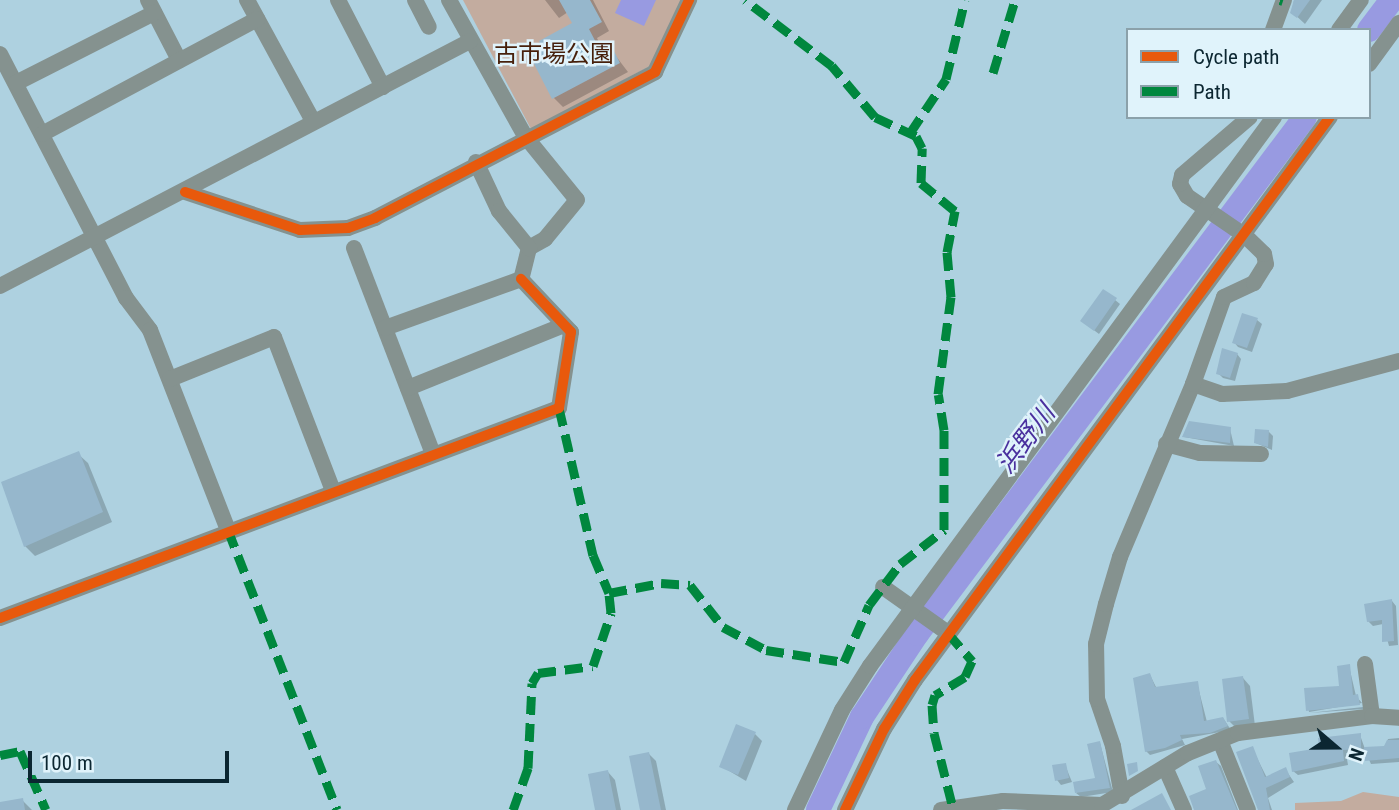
<!DOCTYPE html>
<html>
<head>
<meta charset="utf-8">
<style>
  body { margin:0 }
  #map { position:relative; width:1399px; height:810px; overflow:hidden; background:#aed1e0; font-family:"Roboto Condensed","Noto Sans JP",sans-serif }
  div>[style] { position:absolute }
  .green>* { inset:0; background:#c3ac9f }
  .water>* { inset:0; background:#989ae1 }
  .shadow>* { inset:0; background:#0003 }
  .river>* { height:24px; margin:-12px; padding:0 12px; transform-origin:12px; border-radius:12px; background:#989ae1 }
  .building>* { inset:0; background:#96b7cc }
  .minor>* { height:16px; margin:-8px; padding:0 8px; transform-origin:8px; border-radius:8px; background:#85928f }
  .quiet>* { height:9px; margin-top:-4.5px; transform-origin:0; background:repeating-linear-gradient(90deg,#00873e 0 18px,transparent 0 27px) }
  .cycleway>* { height:10px; margin:-5px; padding:0 5px; transform-origin:5px; border-radius:5px; background:#e8590c }
  span { translate:-50% -50%; white-space:nowrap; text-align:center; line-height:1.15; -webkit-text-stroke:5px #e0f3fb; paint-order:stroke }
  .park-label { font-size:24px; color:#461f0a }
  .water-label { font-size:26px; color:#4a309e; font-style:italic }
  .legend { position:absolute; left:1126px; top:28px; width:245px; height:91px; box-sizing:border-box; background:#e0f3fb; border:2px solid #8ba1aa; margin:0; padding:9px 12px; list-style:none; font-size:21px; color:#0b2631 }
  .legend li { display:flex; align-items:center; gap:14px; height:35px }
  .legend b { width:35px; border:2px solid #8ba1aa }
  .north { position:absolute; left:1301px; top:712px; width:70px; height:70px; -webkit-text-stroke:5px #e0f3fb; paint-order:stroke; rotate:110deg; font-size:19px; font-weight:700; line-height:28px; text-align:center; color:#0b2631 }
  .north::after { content:''; display:block; margin:auto; width:24px; height:32px; background:#0b2631; clip-path:polygon(50% 0,100% 100%,50% 72%,0 100%) }
  .scale { position:absolute; left:28px; top:751px; width:201px; height:32px; box-sizing:border-box; border:4px solid #0b2631; border-top:0; padding-left:9px; font-size:21px; line-height:24px; white-space:nowrap; color:#0b2631; -webkit-text-stroke:5px #e0f3fb; paint-order:stroke }
</style>
</head>
<body>
<div id="map">
  <div class="green">
    <div style="clip-path:polygon(463px 0,681px 0,650px 66px,531px 129px)"></div>
    <div style="clip-path:polygon(1363px 792px,1399px 797px,1399px 810px,1295px 810px,1295px 803px,1341px 801px)"></div>
  </div>
  <div class="water">
    <div style="clip-path:polygon(621px 0,656px 0,644px 26px,615px 13px)"></div>
  </div>
  <div class="shadow">
    <div style="clip-path:polygon(545px 0,593px 0,609px 31px,597px 38px,605px 55px,612px 51px,628px 72px,563px 107px,554px 98px,544px 48px,575px 24px,568px 12px,559px 18px)"></div>
    <div style="clip-path:polygon(1294px 0,1322px 0,1305px 24px,1292px 12px)"></div>
    <div style="clip-path:polygon(1104px 291px,1120px 304px,1099px 334px,1087px 325px)"></div>
    <div style="clip-path:polygon(1257px 320px,1262px 324px,1252px 352px,1238px 347px,1234px 342px)"></div>
    <div style="clip-path:polygon(1237px 354px,1241px 359px,1235px 381px,1223px 378px,1218px 373px)"></div>
    <div style="clip-path:polygon(1230px 429px,1234px 446px,1184px 437px)"></div>
    <div style="clip-path:polygon(1268px 431px,1273px 436px,1272px 450px,1256px 443px)"></div>
    <div style="clip-path:polygon(78px 454px,88px 463px,112px 522px,35px 556px,25px 546px)"></div>
    <div style="clip-path:polygon(1392px 601px,1396px 606px,1398px 645px,1389px 646px,1383px 624px,1373px 626px,1368px 621px)"></div>
    <div style="clip-path:polygon(1349px 666px,1356px 696px,1362px 703px,1309px 712px,1306px 690px,1341px 688px,1339px 667px)"></div>
    <div style="clip-path:polygon(1150px 675px,1157px 689px,1197px 683px,1207px 722px,1223px 718px,1231px 730px,1182px 739px,1185px 745px,1150px 755px,1146px 751px)"></div>
    <div style="clip-path:polygon(1243px 678px,1250px 686px,1255px 726px,1236px 728px,1229px 721px)"></div>
    <div style="clip-path:polygon(1363px 707px,1363px 709px,1309px 713px)"></div>
    <div style="clip-path:polygon(755px 734px,762px 741px,746px 781px,721px 766px)"></div>
    <div style="clip-path:polygon(1360px 735px,1365px 749px,1385px 747px,1388px 739px,1399px 738px,1399px 762px,1371px 764px,1366px 753px,1346px 753px,1348px 765px,1298px 775px,1293px 771px,1321px 749px)"></div>
    <div style="clip-path:polygon(1100px 743px,1113px 792px,1081px 797px,1076px 793px,1097px 779px)"></div>
    <div style="clip-path:polygon(1252px 748px,1267px 778px,1285px 769px,1294px 782px,1268px 798px,1272px 810px,1259px 810px)"></div>
    <div style="clip-path:polygon(649px 754px,656px 761px,666px 810px,641px 810px)"></div>
    <div style="clip-path:polygon(1216px 762px,1221px 766px,1238px 810px,1195px 810px,1208px 790px)"></div>
    <div style="clip-path:polygon(1065px 765px,1072px 782px,1061px 785px,1057px 780px)"></div>
    <div style="clip-path:polygon(608px 772px,615px 780px,621px 810px,597px 810px)"></div>
    <div style="clip-path:polygon(22px 800px,32px 810px,0 810px,0 804px)"></div>
  </div>
  <div class="river">
    <div style="left:1369px;top:30px;width:38px;rotate:-53deg"></div>
    <div style="left:818px;top:810px;width:103px;rotate:-64.7deg"></div>
    <div style="left:862px;top:717px;width:100px;rotate:-56.5deg"></div>
    <div style="left:917px;top:634px;width:646px;rotate:-53.11deg"></div>
  </div>
  <div class="building">
    <div style="clip-path:polygon(559px 0,590px 0,602px 22px,589px 29px,602px 54px,613px 49px,620px 63px,552px 99px,529px 54px,542px 47px,539px 41px,572px 23px)"></div>
    <div style="clip-path:polygon(1294px 0,1310px 0,1297px 18px,1290px 13px)"></div>
    <div style="clip-path:polygon(1103px 289px,1117px 298px,1094px 331px,1080px 321px)"></div>
    <div style="clip-path:polygon(1242px 313px,1258px 318px,1247px 348px,1232px 343px)"></div>
    <div style="clip-path:polygon(1222px 348px,1238px 353px,1230px 378px,1216px 374px)"></div>
    <div style="clip-path:polygon(1189px 421px,1231px 427px,1230px 443px,1182px 437px)"></div>
    <div style="clip-path:polygon(1255px 429px,1269px 430px,1268px 447px,1254px 443px)"></div>
    <div style="clip-path:polygon(79px 451px,103px 512px,24px 547px,1px 482px)"></div>
    <div style="clip-path:polygon(1392px 599px,1394px 641px,1382px 642px,1382px 620px,1367px 622px,1364px 604px)"></div>
    <div style="clip-path:polygon(1350px 664px,1353px 695px,1358px 694px,1360px 705px,1306px 711px,1304px 688px,1339px 686px,1337px 666px)"></div>
    <div style="clip-path:polygon(1150px 673px,1155px 687px,1198px 681px,1204px 721px,1223px 717px,1228px 726px,1210px 733px,1180px 735px,1182px 740px,1165px 748px,1145px 752px,1133px 678px)"></div>
    <div style="clip-path:polygon(1243px 676px,1249px 719px,1227px 722px,1222px 679px)"></div>
    <div style="clip-path:polygon(736px 724px,756px 732px,738px 775px,719px 767px)"></div>
    <div style="clip-path:polygon(1361px 733px,1361px 749px,1343px 750px,1344px 761px,1292px 772px,1289px 753px,1319px 748px,1318px 738px)"></div>
    <div style="clip-path:polygon(1387px 740px,1399px 740px,1399px 758px,1365px 761px,1364px 747px,1384px 746px)"></div>
    <div style="clip-path:polygon(1100px 741px,1110px 788px,1075px 793px,1073px 782px,1095px 778px,1087px 744px)"></div>
    <div style="clip-path:polygon(1253px 746px,1265px 777px,1286px 767px,1290px 777px,1266px 788px,1270px 810px,1258px 810px,1236px 752px)"></div>
    <div style="clip-path:polygon(649px 752px,661px 810px,640px 810px,629px 756px)"></div>
    <div style="clip-path:polygon(1216px 760px,1237px 810px,1194px 810px,1189px 796px,1206px 789px,1198px 766px)"></div>
    <div style="clip-path:polygon(1137px 762px,1138px 771px,1129px 776px,1127px 764px)"></div>
    <div style="clip-path:polygon(1066px 763px,1069px 778px,1055px 781px,1052px 765px)"></div>
    <div style="clip-path:polygon(608px 770px,616px 810px,595px 810px,588px 774px)"></div>
    <div style="clip-path:polygon(1162px 793px,1171px 810px,1131px 810px)"></div>
    <div style="clip-path:polygon(23px 798px,25px 810px,0 810px,0 802px)"></div>
  </div>
  <div class="minor">
    <div style="left:148px;top:0;width:68px;rotate:62.7deg"></div>
    <div style="left:247px;top:0;width:138px;rotate:61.4deg"></div>
    <div style="left:338px;top:0;width:98px;rotate:62.7deg"></div>
    <div style="left:415px;top:0;width:30px;rotate:63deg"></div>
    <div style="left:449px;top:0;width:156px;rotate:60.8deg"></div>
    <div style="left:525px;top:136px;width:82px;rotate:50.9deg"></div>
    <div style="left:577px;top:200px;width:50px;rotate:129.4deg"></div>
    <div style="left:545px;top:239px;width:18px;rotate:151deg"></div>
    <div style="left:529px;top:248px;width:32px;rotate:104deg"></div>
    <div style="left:1273px;top:30px;width:32px;rotate:-70deg"></div>
    <div style="left:1339px;top:30px;width:37px;rotate:-54deg"></div>
    <div style="left:0;top:54px;width:275px;rotate:62.7deg"></div>
    <div style="left:126px;top:298px;width:40px;rotate:53deg"></div>
    <div style="left:150px;top:330px;width:215px;rotate:68.7deg"></div>
    <div style="left:1369px;top:64px;width:51px;rotate:-53.8deg"></div>
    <div style="left:16px;top:83px;width:155px;rotate:-26.9deg"></div>
    <div style="left:42px;top:134px;width:244px;rotate:-28.1deg"></div>
    <div style="left:476px;top:162px;width:54px;rotate:64.9deg"></div>
    <div style="left:499px;top:211px;width:48px;rotate:51deg"></div>
    <div style="left:185px;top:192px;width:121px;rotate:18.3deg"></div>
    <div style="left:300px;top:230px;width:48px;rotate:-2.4deg"></div>
    <div style="left:348px;top:228px;width:29px;rotate:-20deg"></div>
    <div style="left:375px;top:218px;width:316px;rotate:-27.5deg"></div>
    <div style="left:655px;top:72px;width:80px;rotate:-64.7deg"></div>
    <div style="left:354px;top:248px;width:221px;rotate:69deg"></div>
    <div style="left:0;top:286px;width:530px;rotate:-27.53deg"></div>
    <div style="left:385px;top:328px;width:145px;rotate:-19.8deg"></div>
    <div style="left:170px;top:379px;width:112px;rotate:-22deg"></div>
    <div style="left:274px;top:337px;width:165px;rotate:69deg"></div>
    <div style="left:1193px;top:384px;width:31px;rotate:19deg"></div>
    <div style="left:1222px;top:394px;width:65px;rotate:-2.6deg"></div>
    <div style="left:1287px;top:391px;width:116px;rotate:-15deg"></div>
    <div style="left:408px;top:388px;width:168px;rotate:-22deg"></div>
    <div style="left:1166px;top:444px;width:35px;rotate:15deg"></div>
    <div style="left:1200px;top:453px;width:61px;rotate:0.9deg"></div>
    <div style="left:883px;top:587px;width:80px;rotate:35.3deg"></div>
    <div style="left:0;top:618px;width:597px;rotate:-20.59deg"></div>
    <div style="left:559px;top:408px;width:77px;rotate:-81deg"></div>
    <div style="left:571px;top:332px;width:73px;rotate:-133.3deg"></div>
    <div style="left:1365px;top:664px;width:52px;rotate:82.3deg"></div>
    <div style="left:1221px;top:743px;width:72px;rotate:68.1deg"></div>
    <div style="left:1165px;top:767px;width:47px;rotate:66.2deg"></div>
    <div style="left:1122px;top:796px;width:51px;rotate:-100.2deg"></div>
    <div style="left:1113px;top:746px;width:50px;rotate:-108.8deg"></div>
    <div style="left:1097px;top:699px;width:55px;rotate:-91deg"></div>
    <div style="left:1096px;top:644px;width:41px;rotate:-76deg"></div>
    <div style="left:1106px;top:604px;width:49px;rotate:-73.4deg"></div>
    <div style="left:1120px;top:557px;width:188px;rotate:-67.1deg"></div>
    <div style="left:1193px;top:384px;width:92px;rotate:-70.4deg"></div>
    <div style="left:1224px;top:297px;width:33px;rotate:-25deg"></div>
    <div style="left:1254px;top:283px;width:22px;rotate:-58deg"></div>
    <div style="left:1266px;top:264px;width:10px;rotate:-101deg"></div>
    <div style="left:1264px;top:254px;width:28px;rotate:-136deg"></div>
    <div style="left:1244px;top:235px;width:69px;rotate:-145.6deg"></div>
    <div style="left:1187px;top:196px;width:14px;rotate:-120deg"></div>
    <div style="left:1180px;top:184px;width:9px;rotate:-77deg"></div>
    <div style="left:1182px;top:175px;width:89px;rotate:-40.5deg"></div>
    <div style="left:795px;top:810px;width:110px;rotate:-64.8deg"></div>
    <div style="left:842px;top:710px;width:52px;rotate:-57.5deg"></div>
    <div style="left:870px;top:666px;width:682px;rotate:-53.65deg"></div>
    <div style="left:845px;top:810px;width:90px;rotate:-64.3deg"></div>
    <div style="left:884px;top:729px;width:58px;rotate:-57.7deg"></div>
    <div style="left:915px;top:680px;width:699px;rotate:-53.61deg"></div>
    <div style="left:941px;top:810px;width:63px;rotate:-8.3deg"></div>
    <div style="left:1003px;top:801px;width:99px;rotate:2.3deg"></div>
    <div style="left:1102px;top:805px;width:100px;rotate:-31.2deg"></div>
    <div style="left:1188px;top:753px;width:54px;rotate:-21.8deg"></div>
    <div style="left:1238px;top:733px;width:135px;rotate:-7.2deg"></div>
    <div style="left:1372px;top:716px;width:27px;rotate:4deg"></div>
  </div>
  <div class="quiet">
    <div style="left:1280px;top:0;width:3px;rotate:18deg"></div>
    <div style="left:993px;top:73px;width:76px;rotate:-73.2deg"></div>
    <div style="left:910px;top:133px;width:65px;rotate:-56.3deg"></div>
    <div style="left:946px;top:79px;width:81px;rotate:-76.5deg"></div>
    <div style="left:559px;top:408px;width:151px;rotate:77deg"></div>
    <div style="left:593px;top:555px;width:41px;rotate:67.2deg"></div>
    <div style="left:609px;top:593px;width:53px;rotate:-10.9deg"></div>
    <div style="left:661px;top:583px;width:29px;rotate:4deg"></div>
    <div style="left:690px;top:585px;width:53px;rotate:51.8deg"></div>
    <div style="left:723px;top:627px;width:49px;rotate:28.1deg"></div>
    <div style="left:766px;top:650px;width:79px;rotate:8.7deg"></div>
    <div style="left:844px;top:662px;width:62px;rotate:-66.3deg"></div>
    <div style="left:869px;top:605px;width:51px;rotate:-52.9deg"></div>
    <div style="left:900px;top:564px;width:56px;rotate:-37.7deg"></div>
    <div style="left:944px;top:530px;width:100px;rotate:-90deg"></div>
    <div style="left:944px;top:430px;width:36px;rotate:-99deg"></div>
    <div style="left:938px;top:394px;width:98px;rotate:-82.4deg"></div>
    <div style="left:951px;top:297px;width:45px;rotate:-95.1deg"></div>
    <div style="left:947px;top:252px;width:42px;rotate:-79deg"></div>
    <div style="left:955px;top:211px;width:44px;rotate:-140.5deg"></div>
    <div style="left:921px;top:183px;width:35px;rotate:-88deg"></div>
    <div style="left:922px;top:148px;width:13px;rotate:-117deg"></div>
    <div style="left:916px;top:136px;width:45px;rotate:-155.1deg"></div>
    <div style="left:875px;top:117px;width:67px;rotate:-130.1deg"></div>
    <div style="left:832px;top:66px;width:109px;rotate:-142.8deg"></div>
    <div style="left:228px;top:530px;width:300px;rotate:68.7deg"></div>
    <div style="left:948px;top:633px;width:37px;rotate:49deg"></div>
    <div style="left:972px;top:661px;width:17px;rotate:114deg"></div>
    <div style="left:965px;top:677px;width:35px;rotate:149deg"></div>
    <div style="left:935px;top:695px;width:10px;rotate:107deg"></div>
    <div style="left:932px;top:705px;width:28px;rotate:86deg"></div>
    <div style="left:934px;top:733px;width:77px;rotate:75.8deg"></div>
    <div style="left:0;top:755px;width:20px;rotate:-11deg"></div>
    <div style="left:20px;top:751px;width:64px;rotate:66.2deg"></div>
    <div style="left:513px;top:810px;width:45px;rotate:-70.3deg"></div>
    <div style="left:528px;top:768px;width:85px;rotate:-87.3deg"></div>
    <div style="left:532px;top:683px;width:12px;rotate:-59deg"></div>
    <div style="left:538px;top:673px;width:55px;rotate:-7.3deg"></div>
    <div style="left:593px;top:666px;width:56px;rotate:-71.2deg"></div>
    <div style="left:611px;top:613px;width:20px;rotate:-96deg"></div>
  </div>
  <div class="cycleway">
    <div style="left:185px;top:192px;width:121px;rotate:18.3deg"></div>
    <div style="left:300px;top:230px;width:48px;rotate:-2.4deg"></div>
    <div style="left:348px;top:228px;width:29px;rotate:-20deg"></div>
    <div style="left:375px;top:218px;width:316px;rotate:-27.5deg"></div>
    <div style="left:655px;top:72px;width:80px;rotate:-64.7deg"></div>
    <div style="left:0;top:618px;width:597px;rotate:-20.59deg"></div>
    <div style="left:559px;top:408px;width:77px;rotate:-81deg"></div>
    <div style="left:571px;top:332px;width:73px;rotate:-133.3deg"></div>
    <div style="left:845px;top:810px;width:90px;rotate:-64.3deg"></div>
    <div style="left:884px;top:729px;width:58px;rotate:-57.7deg"></div>
    <div style="left:915px;top:680px;width:699px;rotate:-53.61deg"></div>
  </div>
  <div class="park-label">
    <span style="left:554px;top:55px">古市場公園</span>
  </div>
  <div class="water-label">
    <span style="left:1026px;top:439px;rotate:-53deg">浜野川</span>
  </div>
  <ul class="legend">
  <li><b style="height:9px;background:#e8590c"></b>Cycle path</li>
  <li><b style="height:9px;background:#00873e"></b>Path</li>
  </ul>
  <div class="north">N</div>
  <div class="scale">100 m</div>
</div>
</body>
</html>
